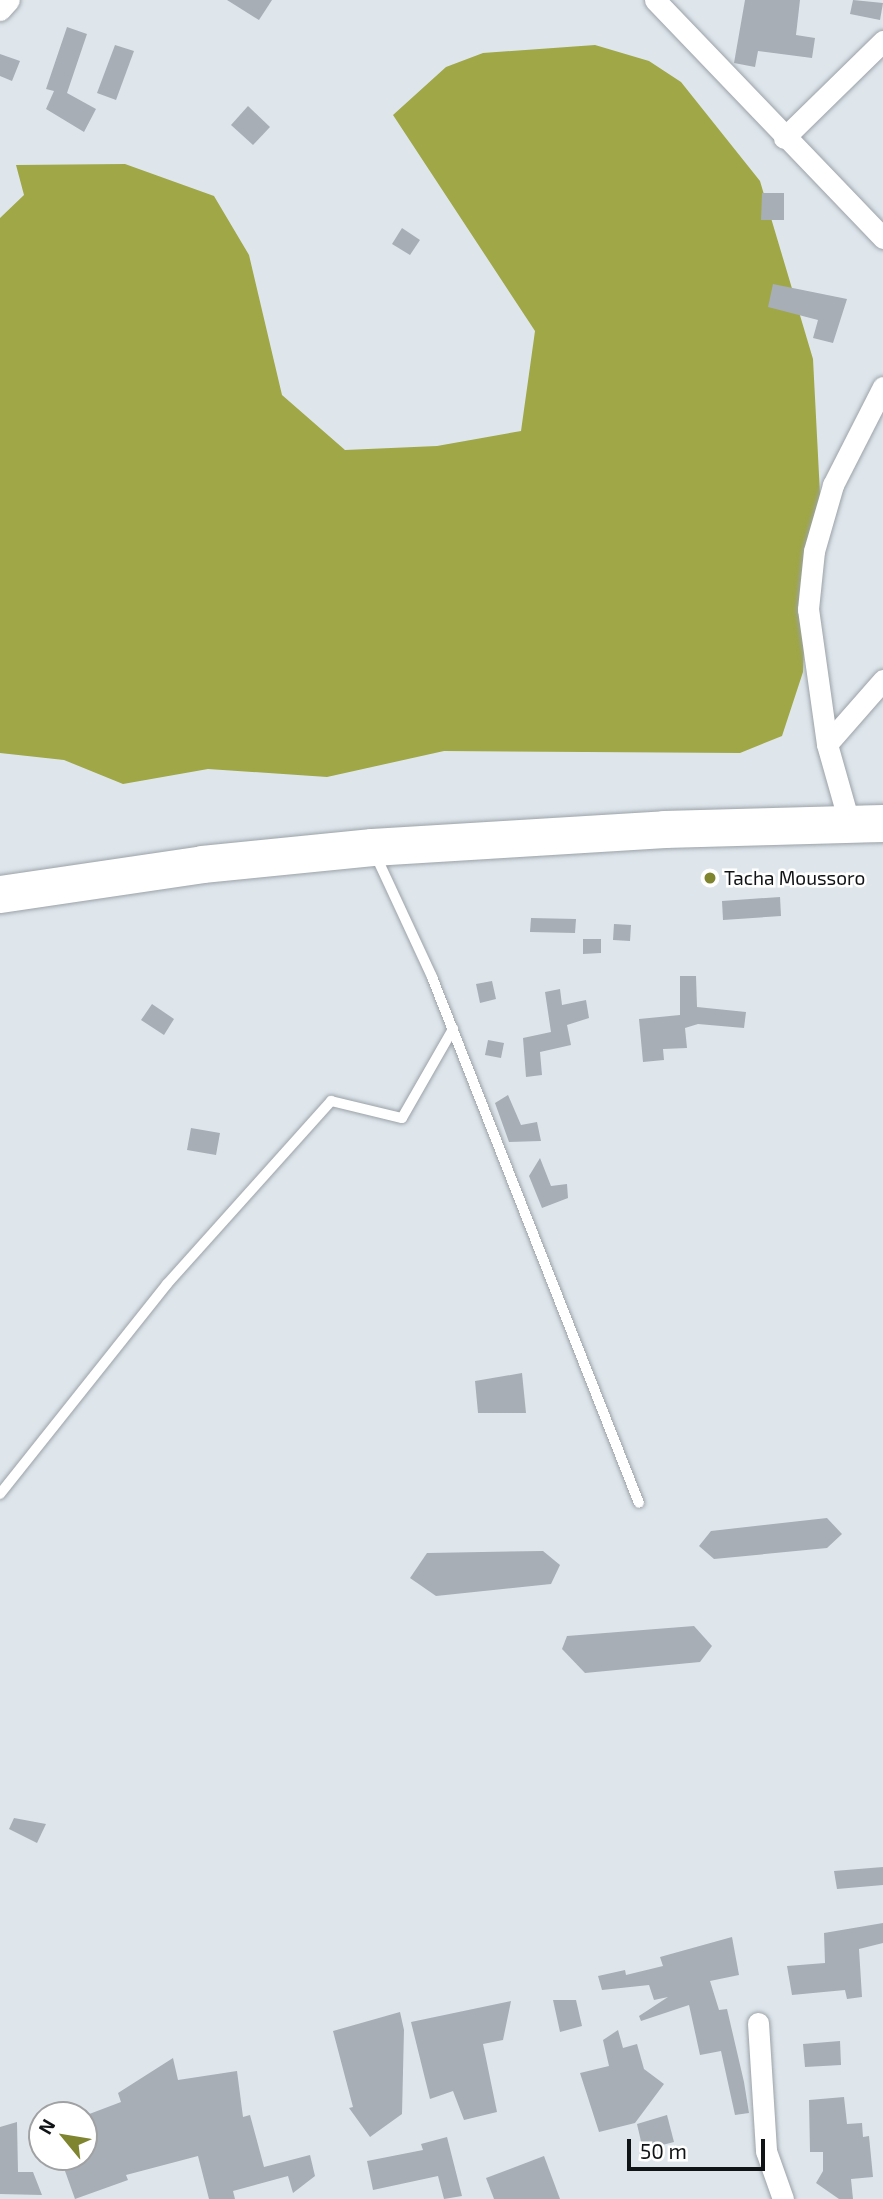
<!DOCTYPE html>
<html>
<head>
<meta charset="utf-8">
<style>
  body { margin:0 }
  #map { position:relative; width:883px; height:2199px; overflow:hidden; background:#dee6ec; font-family:"Exo 2",sans-serif }
  div>[style] { position:absolute }
  .water>* { inset:0; background:#a0a746 }
  .building>* { inset:0; background:#a7aeb5 }
  .roads { filter:drop-shadow(0 0 2px #9ba2a8) drop-shadow(0 0 2px #9ba2a8) }
  .lane>* { height:10px; margin:-5px; padding:0 5px; transform-origin:5px; border-radius:5px; background:#fff }
  .street>* { height:21px; margin:-10.5px; padding:0 10.5px; transform-origin:10.5px; border-radius:10.5px; background:#fff }
  .highway>* { height:37px; margin:-18.5px; padding:0 18.5px; transform-origin:18.5px; border-radius:18.5px; background:#fff }
  .dots>* { width:19px; height:19px; translate:-50% -50%; box-sizing:border-box; border:4px solid #fff; border-radius:50% }
  span { translate:-50% -50%; white-space:nowrap; text-align:center; line-height:1.15; -webkit-text-stroke:5px #fff; paint-order:stroke }
  .poi-label { font-size:19px; color:#111416 }
  .left { translate:0 -50%; text-align:left }
  .north { position:absolute; left:28px; top:2101px; width:70px; height:70px; box-sizing:border-box; background:#fff; border:2px solid #a0a1a2; border-radius:50%; rotate:300deg; font-size:19px; font-weight:700; line-height:28px; text-align:center; color:#111416 }
  .north::after { content:''; display:block; margin:auto; width:24px; height:32px; background:#7f842f; clip-path:polygon(50% 0,100% 100%,50% 72%,0 100%) }
  .scale { position:absolute; left:627px; top:2139px; width:138px; height:32px; box-sizing:border-box; border:4px solid #111416; border-top:0; padding-left:9px; font-size:21px; line-height:24px; white-space:nowrap; color:#111416; -webkit-text-stroke:5px #fff; paint-order:stroke }
</style>
</head>
<body>
<div id="map">
  <div class="water">
    <div style="clip-path:polygon(595px 45px,649px 61px,681px 82px,760px 181px,813px 359px,820px 494px,806px 600px,803px 672px,782px 736px,740px 753px,444px 751px,327px 777px,208px 769px,123px 784px,64px 760px,0 753px,0 218px,24px 195px,16px 165px,125px 164px,214px 196px,249px 255px,282px 395px,345px 450px,437px 446px,521px 431px,535px 331px,393px 115px,446px 67px,483px 53px)"></div>
  </div>
  <div class="building">
    <div style="clip-path:polygon(227px 0,272px 0,259px 20px)"></div>
    <div style="clip-path:polygon(745px 0,800px 0,796px 35px,815px 38px,812px 58px,758px 51px,755px 67px,734px 63px)"></div>
    <div style="clip-path:polygon(853px 0,883px 3px,880px 20px,850px 14px)"></div>
    <div style="clip-path:polygon(67px 27px,87px 34px,67px 93px,96px 109px,84px 132px,46px 109px,54px 91px,46px 89px)"></div>
    <div style="clip-path:polygon(115px 45px,134px 51px,116px 100px,97px 93px)"></div>
    <div style="clip-path:polygon(0 54px,20px 61px,12px 81px,0 76px)"></div>
    <div style="clip-path:polygon(248px 106px,270px 127px,253px 145px,231px 125px)"></div>
    <div style="clip-path:polygon(762px 193px,784px 193px,784px 220px,761px 220px)"></div>
    <div style="clip-path:polygon(402px 228px,420px 240px,410px 255px,392px 244px)"></div>
    <div style="clip-path:polygon(773px 284px,847px 299px,833px 343px,813px 338px,818px 320px,768px 307px)"></div>
    <div style="clip-path:polygon(780px 897px,781px 916px,723px 920px,722px 901px)"></div>
    <div style="clip-path:polygon(531px 918px,576px 919px,575px 933px,530px 932px)"></div>
    <div style="clip-path:polygon(614px 924px,631px 925px,630px 941px,613px 940px)"></div>
    <div style="clip-path:polygon(583px 939px,601px 939px,601px 953px,583px 954px)"></div>
    <div style="clip-path:polygon(680px 976px,696px 976px,697px 1007px,746px 1012px,744px 1028px,698px 1024px,685px 1028px,687px 1048px,663px 1049px,664px 1060px,643px 1062px,639px 1019px,680px 1015px)"></div>
    <div style="clip-path:polygon(492px 981px,496px 999px,480px 1003px,476px 984px)"></div>
    <div style="clip-path:polygon(560px 989px,562px 1005px,586px 1000px,589px 1018px,567px 1025px,571px 1045px,540px 1052px,542px 1075px,526px 1077px,523px 1038px,551px 1032px,545px 992px)"></div>
    <div style="clip-path:polygon(152px 1004px,174px 1019px,164px 1035px,141px 1020px)"></div>
    <div style="clip-path:polygon(488px 1040px,504px 1043px,501px 1058px,485px 1055px)"></div>
    <div style="clip-path:polygon(508px 1095px,521px 1125px,537px 1122px,541px 1141px,509px 1142px,495px 1103px)"></div>
    <div style="clip-path:polygon(191px 1128px,220px 1133px,216px 1155px,187px 1150px)"></div>
    <div style="clip-path:polygon(540px 1158px,551px 1186px,567px 1184px,568px 1198px,542px 1208px,529px 1176px)"></div>
    <div style="clip-path:polygon(522px 1373px,526px 1413px,478px 1413px,475px 1381px)"></div>
    <div style="clip-path:polygon(827px 1518px,842px 1534px,827px 1548px,714px 1559px,699px 1546px,711px 1531px)"></div>
    <div style="clip-path:polygon(543px 1551px,560px 1565px,551px 1584px,436px 1596px,410px 1578px,427px 1553px)"></div>
    <div style="clip-path:polygon(694px 1626px,712px 1646px,700px 1662px,585px 1673px,562px 1649px,567px 1636px)"></div>
    <div style="clip-path:polygon(14px 1818px,46px 1824px,37px 1843px,9px 1829px)"></div>
    <div style="clip-path:polygon(883px 1867px,883px 1885px,837px 1889px,834px 1871px)"></div>
    <div style="clip-path:polygon(883px 1923px,883px 1943px,859px 1949px,862px 1997px,847px 1999px,845px 1990px,792px 1995px,787px 1966px,825px 1963px,824px 1933px)"></div>
    <div style="clip-path:polygon(732px 1937px,739px 1975px,710px 1981px,719px 2010px,727px 2009px,744px 2082px,749px 2113px,735px 2115px,721px 2051px,700px 2055px,689px 2005px,641px 2021px,639px 2016px,668px 1997px,654px 2000px,649px 1985px,602px 1990px,598px 1976px,625px 1970px,626px 1975px,663px 1966px,660px 1957px)"></div>
    <div style="clip-path:polygon(553px 2000px,576px 2000px,582px 2026px,560px 2032px)"></div>
    <div style="clip-path:polygon(511px 2001px,503px 2040px,483px 2044px,497px 2112px,464px 2120px,453px 2091px,430px 2099px,411px 2022px)"></div>
    <div style="clip-path:polygon(400px 2012px,404px 2030px,402px 2114px,370px 2137px,349px 2108px,353px 2107px,333px 2031px)"></div>
    <div style="clip-path:polygon(618px 2030px,623px 2048px,637px 2044px,644px 2069px,664px 2084px,635px 2123px,599px 2132px,580px 2073px,609px 2066px,603px 2040px)"></div>
    <div style="clip-path:polygon(840px 2041px,841px 2065px,805px 2067px,803px 2044px)"></div>
    <div style="clip-path:polygon(173px 2058px,178px 2080px,237px 2071px,243px 2117px,250px 2115px,264px 2167px,310px 2155px,315px 2176px,293px 2193px,288px 2176px,233px 2191px,235px 2199px,209px 2199px,198px 2156px,126px 2175px,128px 2180px,75px 2199px,60px 2157px,84px 2157px,84px 2116px,121px 2102px,118px 2093px)"></div>
    <div style="clip-path:polygon(844px 2097px,847px 2124px,862px 2123px,863px 2137px,869px 2136px,873px 2177px,851px 2179px,853px 2199px,839px 2199px,816px 2183px,823px 2171px,823px 2152px,810px 2152px,809px 2100px)"></div>
    <div style="clip-path:polygon(667px 2115px,674px 2142px,643px 2150px,637px 2124px)"></div>
    <div style="clip-path:polygon(17px 2122px,18px 2172px,33px 2172px,42px 2195px,0 2194px,0 2127px)"></div>
    <div style="clip-path:polygon(447px 2137px,462px 2196px,444px 2199px,438px 2176px,373px 2190px,367px 2161px,423px 2150px,421px 2144px)"></div>
    <div style="clip-path:polygon(544px 2156px,560px 2199px,494px 2199px,486px 2178px)"></div>
  </div>
  <div class="roads">
    <div class="lane">
      <div style="left:375px;top:854px;width:136px;rotate:65.1deg"></div>
      <div style="left:432px;top:977px;width:565px;rotate:68.52deg"></div>
      <div style="left:0;top:1494px;width:268px;rotate:-51.5deg"></div>
      <div style="left:167px;top:1284px;width:246px;rotate:-48.1deg"></div>
      <div style="left:331px;top:1101px;width:73px;rotate:13.5deg"></div>
      <div style="left:402px;top:1118px;width:103px;rotate:-60.2deg"></div>
    </div>
    <div class="street">
      <div style="left:655px;top:0;width:330px;rotate:46.2deg"></div>
      <div style="left:0;top:10px;width:13px;rotate:-48deg"></div>
      <div style="left:784px;top:138px;width:139px;rotate:-44.4deg"></div>
      <div style="left:827px;top:744px;width:136px;rotate:-98deg"></div>
      <div style="left:808px;top:609px;width:58px;rotate:-84.1deg"></div>
      <div style="left:814px;top:551px;width:69px;rotate:-73.9deg"></div>
      <div style="left:833px;top:485px;width:110px;rotate:-63deg"></div>
      <div style="left:849px;top:822px;width:81px;rotate:-105.8deg"></div>
      <div style="left:827px;top:744px;width:85px;rotate:-48.8deg"></div>
      <div style="left:758px;top:2023px;width:128px;rotate:86.4deg"></div>
      <div style="left:766px;top:2151px;width:51px;rotate:70.5deg"></div>
    </div>
    <div class="highway">
      <div style="left:0;top:894px;width:204px;rotate:-8.4deg"></div>
      <div style="left:202px;top:864px;width:171px;rotate:-5.7deg"></div>
      <div style="left:372px;top:847px;width:293px;rotate:-3.5deg"></div>
      <div style="left:664px;top:829px;width:219px;rotate:-1.6deg"></div>
    </div>
  </div>
  <div class="dots">
    <div style="left:710px;top:878px;background:#7f842f"></div>
  </div>
  <div class="poi-label">
    <span class="left" style="left:724px;top:878px">Tacha Moussoro</span>
  </div>
  <div class="north">N</div>
  <div class="scale">50 m</div>
</div>
</body>
</html>
